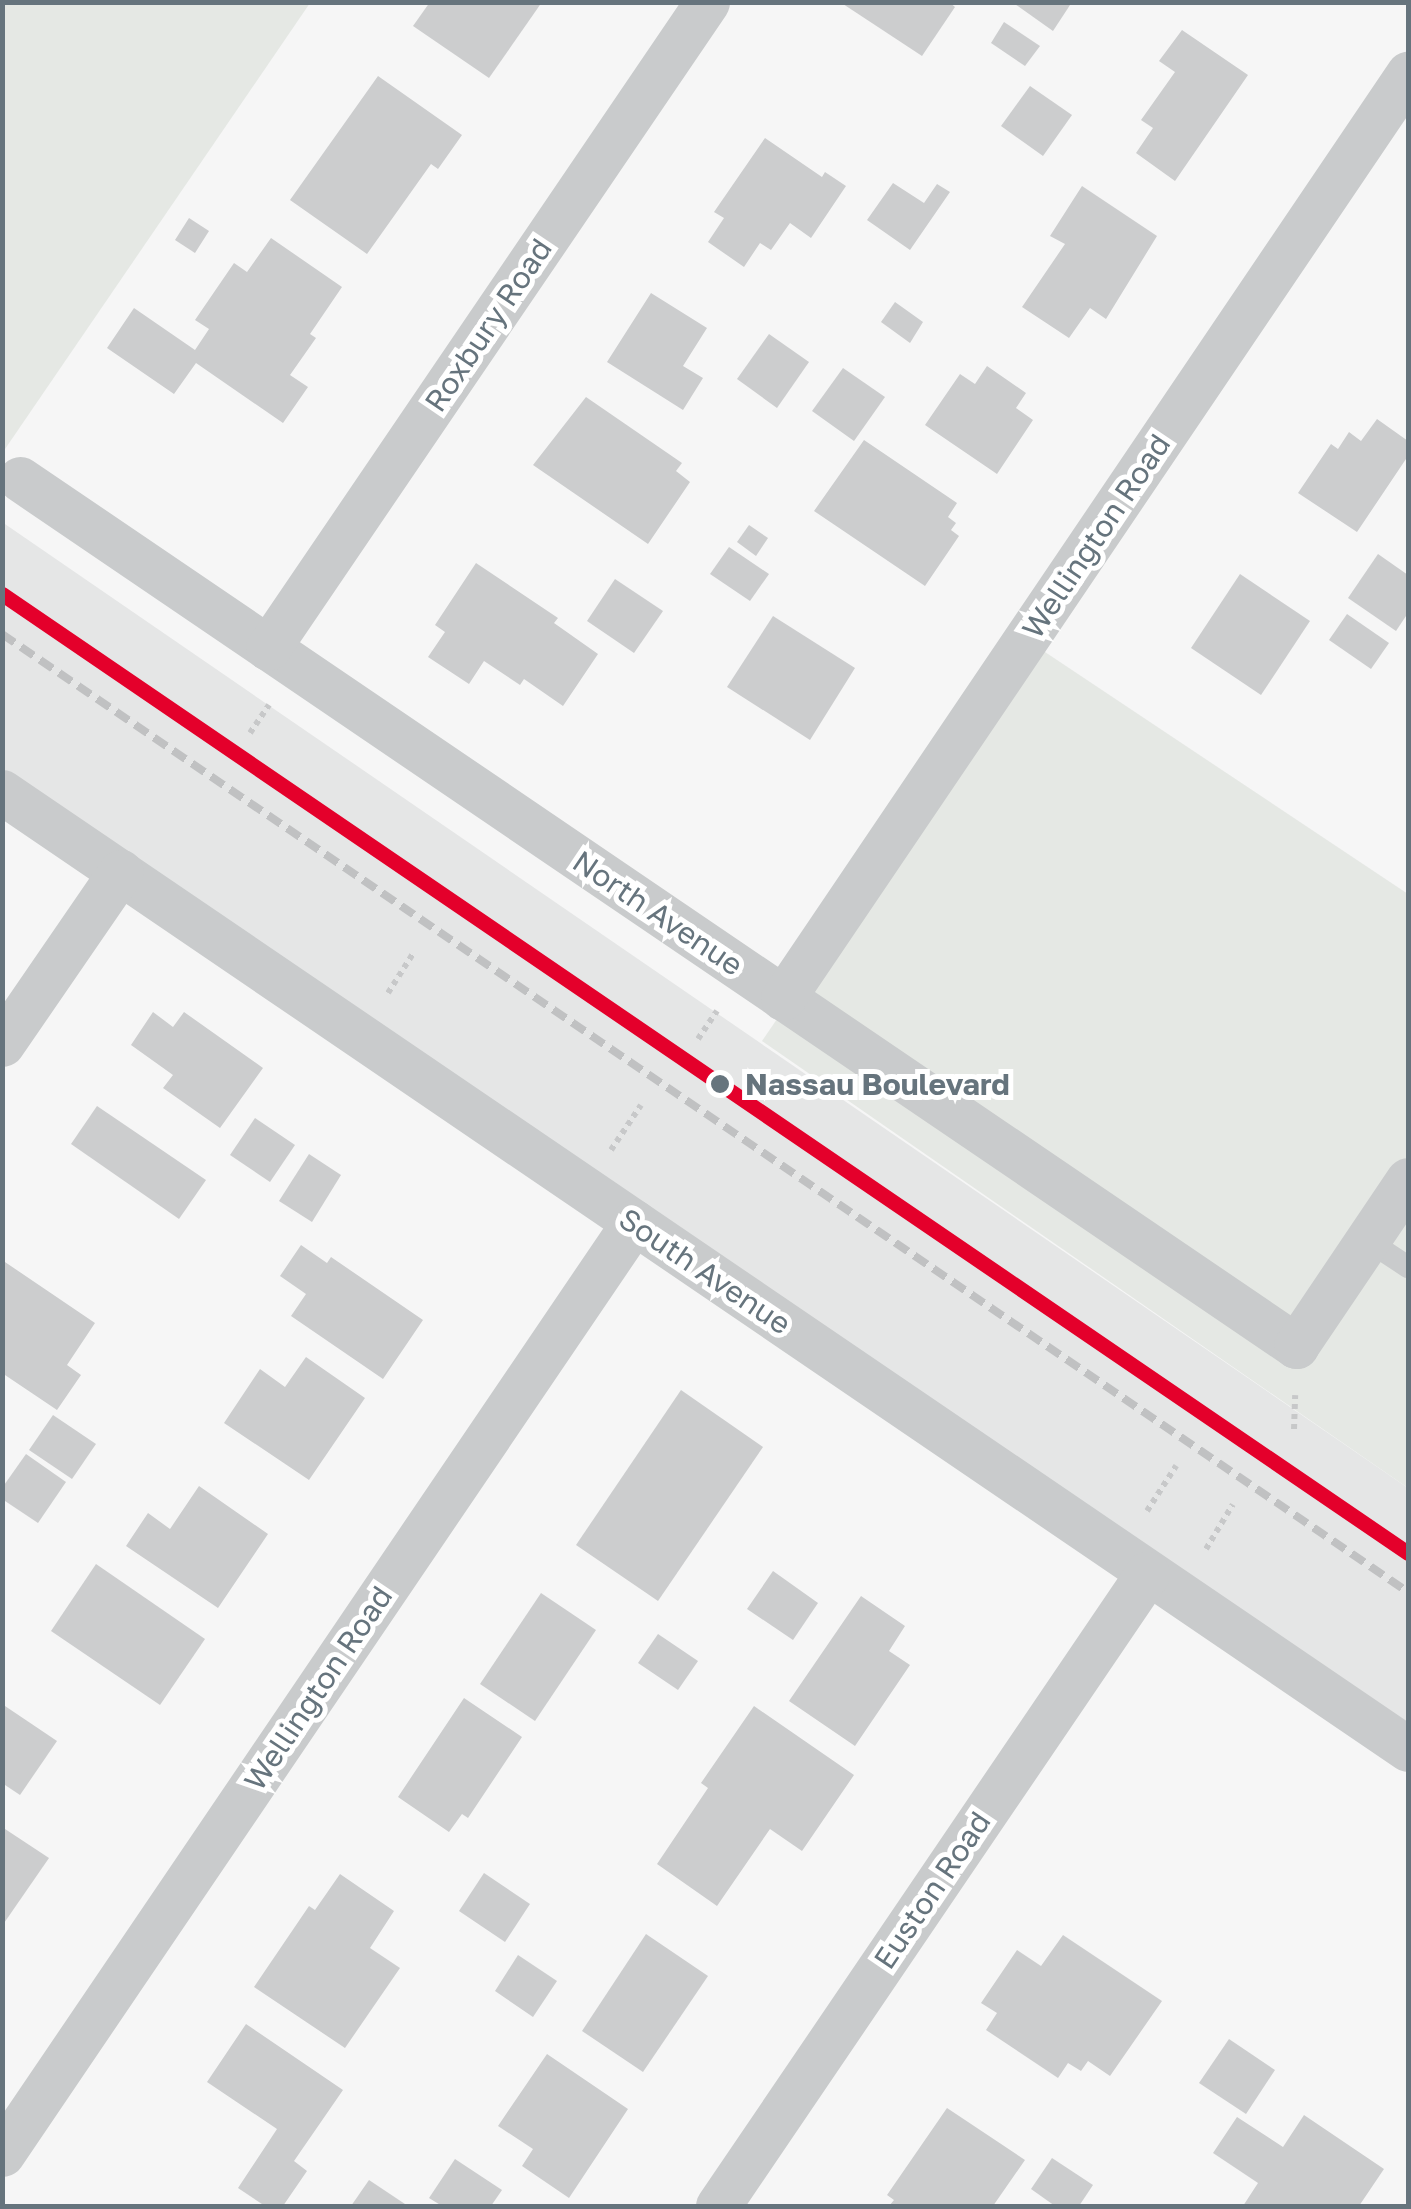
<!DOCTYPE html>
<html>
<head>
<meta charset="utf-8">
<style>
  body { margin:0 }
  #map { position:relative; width:1411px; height:2209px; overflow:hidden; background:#f6f6f6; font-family:"Golos Text",sans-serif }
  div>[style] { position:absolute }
  .built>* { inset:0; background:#e5e6e6 }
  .green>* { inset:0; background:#e5e8e4 }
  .building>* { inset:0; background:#cccdce }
  .path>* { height:6px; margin-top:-3px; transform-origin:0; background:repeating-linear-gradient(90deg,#c7c8c9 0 5px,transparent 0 10px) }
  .service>* { height:22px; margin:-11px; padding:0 11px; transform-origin:11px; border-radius:11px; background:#c9cbcc }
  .minor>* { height:45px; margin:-22.5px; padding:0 22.5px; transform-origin:22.5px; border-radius:22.5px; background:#c9cbcc }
  .rail>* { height:8px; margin-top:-4px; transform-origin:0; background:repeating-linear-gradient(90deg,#c0c1c2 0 15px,transparent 0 23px) }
  .rail-1>* { height:15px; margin:-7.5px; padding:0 7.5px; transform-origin:7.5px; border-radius:7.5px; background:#e4002b }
  .dots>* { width:28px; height:28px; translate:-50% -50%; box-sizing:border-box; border:5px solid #fff; border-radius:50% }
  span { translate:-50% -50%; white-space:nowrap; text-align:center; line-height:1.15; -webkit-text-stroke:10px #fff; paint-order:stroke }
  .street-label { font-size:30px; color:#66747d }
  .stop-label { font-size:30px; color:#66747d; font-weight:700 }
  .left { translate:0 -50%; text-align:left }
  .frame { position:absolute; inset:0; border:5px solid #66747d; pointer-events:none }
</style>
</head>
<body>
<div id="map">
  <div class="built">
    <div style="clip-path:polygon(2px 522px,1408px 1488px,1408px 1756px,3px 809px)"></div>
  </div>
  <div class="green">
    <div style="clip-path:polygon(3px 2px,310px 3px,3px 452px,2px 3px)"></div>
    <div style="clip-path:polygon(1033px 644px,1408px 894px,1408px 1488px,762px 1041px)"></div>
  </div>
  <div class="building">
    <div style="clip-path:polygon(430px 2px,542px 2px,489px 78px,413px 26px)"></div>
    <div style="clip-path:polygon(840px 2px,949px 2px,955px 7px,922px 56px)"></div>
    <div style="clip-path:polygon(1012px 2px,1072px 2px,1053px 31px)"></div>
    <div style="clip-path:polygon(1004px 22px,1040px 46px,1025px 66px,991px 43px)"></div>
    <div style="clip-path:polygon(1182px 30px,1248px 75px,1175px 181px,1136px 153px,1153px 128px,1141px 120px,1175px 72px,1159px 61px)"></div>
    <div style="clip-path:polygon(378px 76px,462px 135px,438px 169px,431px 164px,367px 254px,290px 200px)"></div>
    <div style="clip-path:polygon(1030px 86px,1072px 115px,1043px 156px,1001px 126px)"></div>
    <div style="clip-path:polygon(765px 138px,822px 177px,825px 172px,846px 186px,811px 238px,790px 223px,771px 250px,760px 243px,744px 267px,708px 242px,724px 218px,714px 212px)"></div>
    <div style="clip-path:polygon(893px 183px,924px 203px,937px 184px,950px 192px,910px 250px,867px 220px)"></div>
    <div style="clip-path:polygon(1082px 186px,1157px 236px,1106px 319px,1090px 308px,1069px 338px,1022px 307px,1065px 244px,1050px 236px)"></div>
    <div style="clip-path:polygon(189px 218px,209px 231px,195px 253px,175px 240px)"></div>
    <div style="clip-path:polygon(271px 238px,342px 287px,310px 334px,316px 338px,290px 375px,308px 387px,283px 423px,196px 363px,174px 394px,107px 348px,134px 308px,195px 350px,209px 329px,195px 320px,234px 263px,247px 272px)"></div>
    <div style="clip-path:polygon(651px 293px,707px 328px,683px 366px,703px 378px,683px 410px,607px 362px)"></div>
    <div style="clip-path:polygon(895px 302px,923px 322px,910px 343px,881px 322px)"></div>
    <div style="clip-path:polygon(769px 334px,809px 362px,777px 408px,737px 379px)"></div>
    <div style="clip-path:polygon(987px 366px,1026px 393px,1016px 408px,1033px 420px,997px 474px,925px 425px,960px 374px,975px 384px)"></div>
    <div style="clip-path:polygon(843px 368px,885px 397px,854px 441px,812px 411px)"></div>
    <div style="clip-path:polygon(586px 397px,682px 463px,676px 471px,690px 482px,648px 544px,533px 465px)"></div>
    <div style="clip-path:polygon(1377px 419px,1408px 441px,1408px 456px,1357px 532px,1298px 493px,1331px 444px,1338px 449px,1349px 432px,1361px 441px)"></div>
    <div style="clip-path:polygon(864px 440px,957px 503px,948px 517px,956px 523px,951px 530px,959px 536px,925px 586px,814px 511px)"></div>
    <div style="clip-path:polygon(749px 525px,768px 538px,756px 556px,737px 542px)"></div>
    <div style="clip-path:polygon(729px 547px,769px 574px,750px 601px,710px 574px)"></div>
    <div style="clip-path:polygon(1378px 554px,1408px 575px,1408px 613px,1396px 631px,1348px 598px)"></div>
    <div style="clip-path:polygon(476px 563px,558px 618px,554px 623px,598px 654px,563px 706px,524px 679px,520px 685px,484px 661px,469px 684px,428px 657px,445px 632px,435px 625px)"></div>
    <div style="clip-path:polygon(1240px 574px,1310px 621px,1261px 695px,1191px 648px)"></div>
    <div style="clip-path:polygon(615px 579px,663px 611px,634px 653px,587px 621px)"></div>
    <div style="clip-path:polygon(1347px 614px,1389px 643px,1371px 669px,1329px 640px)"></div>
    <div style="clip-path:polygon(773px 616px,855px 668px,810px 740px,727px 687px)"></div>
    <div style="clip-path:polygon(153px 1012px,173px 1027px,184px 1012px,263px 1068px,220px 1128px,163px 1088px,173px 1075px,131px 1045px)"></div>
    <div style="clip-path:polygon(97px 1106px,206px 1180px,179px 1219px,71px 1144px)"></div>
    <div style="clip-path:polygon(255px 1118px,295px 1145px,270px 1182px,230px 1155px)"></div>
    <div style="clip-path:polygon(309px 1154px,341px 1175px,312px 1222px,279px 1201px)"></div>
    <div style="clip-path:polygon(301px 1245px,327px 1263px,331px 1257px,423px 1320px,383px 1379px,291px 1316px,306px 1294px,280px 1276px)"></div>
    <div style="clip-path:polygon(2px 1260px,95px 1323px,67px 1365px,81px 1375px,57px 1410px,2px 1373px)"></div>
    <div style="clip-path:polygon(306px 1357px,365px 1398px,309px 1480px,224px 1423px,260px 1369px,285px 1387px)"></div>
    <div style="clip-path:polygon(681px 1390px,763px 1447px,658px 1601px,576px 1545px)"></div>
    <div style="clip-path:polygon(53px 1415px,96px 1444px,72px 1479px,29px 1450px)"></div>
    <div style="clip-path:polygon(26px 1454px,66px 1482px,38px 1523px,2px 1499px,2px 1488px)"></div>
    <div style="clip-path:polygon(199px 1486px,268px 1534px,218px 1608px,126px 1546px,148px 1513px,170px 1529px)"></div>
    <div style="clip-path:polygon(96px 1564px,205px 1639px,160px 1705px,51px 1631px)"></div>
    <div style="clip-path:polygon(773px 1571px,818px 1603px,793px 1640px,747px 1609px)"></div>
    <div style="clip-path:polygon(541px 1593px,596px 1630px,535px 1721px,480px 1684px)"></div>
    <div style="clip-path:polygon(861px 1596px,905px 1626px,889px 1651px,910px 1665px,855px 1746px,789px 1701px)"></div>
    <div style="clip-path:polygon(658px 1634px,698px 1661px,678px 1690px,638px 1663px)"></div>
    <div style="clip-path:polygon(464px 1698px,522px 1737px,468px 1818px,462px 1814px,449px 1832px,398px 1797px)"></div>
    <div style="clip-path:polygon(2px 1704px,57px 1741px,20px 1795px,2px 1783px)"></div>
    <div style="clip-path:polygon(754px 1706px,854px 1775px,802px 1851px,770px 1829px,717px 1906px,657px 1864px,708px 1788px,701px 1783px)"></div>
    <div style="clip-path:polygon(2px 1827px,49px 1858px,2px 1926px)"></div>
    <div style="clip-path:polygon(484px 1873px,530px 1904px,505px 1942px,459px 1911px)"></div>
    <div style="clip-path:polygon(340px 1874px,394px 1911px,370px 1948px,400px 1968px,345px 2048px,254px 1987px,309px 1906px,315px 1910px)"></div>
    <div style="clip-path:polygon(646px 1934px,708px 1976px,643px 2072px,582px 2031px)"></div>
    <div style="clip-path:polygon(1063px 1935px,1162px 2001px,1110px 2076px,1088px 2061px,1081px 2071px,1068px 2063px,1058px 2078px,986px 2030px,997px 2013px,981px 2003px,1017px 1950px,1041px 1966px)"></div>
    <div style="clip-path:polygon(518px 1955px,557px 1981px,533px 2017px,495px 1991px)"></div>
    <div style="clip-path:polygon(246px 2024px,343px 2090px,294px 2161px,307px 2171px,283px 2206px,265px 2206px,238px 2188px,277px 2129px,207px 2082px)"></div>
    <div style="clip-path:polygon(1229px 2039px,1275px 2070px,1246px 2114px,1199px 2083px)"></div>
    <div style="clip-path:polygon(547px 2054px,628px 2109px,569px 2198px,522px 2166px,533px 2149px,498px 2126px)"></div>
    <div style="clip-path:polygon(947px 2108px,1025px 2160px,993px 2206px,889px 2206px,894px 2200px,887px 2195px)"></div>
    <div style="clip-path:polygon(1304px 2115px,1384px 2169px,1359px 2206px,1243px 2206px,1258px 2183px,1213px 2153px,1237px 2117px,1283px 2147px)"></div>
    <div style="clip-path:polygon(1052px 2158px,1093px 2185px,1079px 2206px,1055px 2206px,1031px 2189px)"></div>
    <div style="clip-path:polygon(455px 2159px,502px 2190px,491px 2206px,442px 2206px,429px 2198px)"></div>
    <div style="clip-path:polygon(369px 2180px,408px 2206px,351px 2206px)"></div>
  </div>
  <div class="path">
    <div style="left:250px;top:733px;width:34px;rotate:-56deg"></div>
    <div style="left:388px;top:993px;width:49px;rotate:-57.6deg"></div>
    <div style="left:698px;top:1039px;width:34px;rotate:-56deg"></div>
    <div style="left:611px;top:1150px;width:54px;rotate:-56.3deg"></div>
    <div style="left:1294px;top:1429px;width:34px;rotate:-88deg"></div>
    <div style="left:1147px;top:1511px;width:54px;rotate:-57.2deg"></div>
    <div style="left:1206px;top:1549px;width:52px;rotate:-59deg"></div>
  </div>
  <div class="service">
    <div style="left:1367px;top:1240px;width:49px;rotate:33.4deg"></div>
  </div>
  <div class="minor">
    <div style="left:20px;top:479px;width:1543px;rotate:34.19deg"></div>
    <div style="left:1296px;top:1346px;width:200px;rotate:-56deg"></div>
    <div style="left:268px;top:648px;width:781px;rotate:-55.8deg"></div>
    <div style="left:2px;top:792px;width:1701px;rotate:34.24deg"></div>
    <div style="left:783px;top:998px;width:1116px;rotate:-55.93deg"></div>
    <div style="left:2px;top:1044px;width:209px;rotate:-55.5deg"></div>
    <div style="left:2px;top:2154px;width:1126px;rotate:-55.86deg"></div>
    <div style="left:718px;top:2206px;width:764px;rotate:-55.83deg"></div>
  </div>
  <div class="rail">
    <div style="left:2px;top:634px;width:1701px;rotate:34.27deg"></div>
  </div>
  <div class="rail-1">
    <div style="left:2px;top:594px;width:1702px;rotate:34.3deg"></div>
  </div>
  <div class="dots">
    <div style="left:720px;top:1084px;background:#66747d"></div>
  </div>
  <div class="street-label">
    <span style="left:488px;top:325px;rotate:-56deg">Roxbury Road</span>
    <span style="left:1096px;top:536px;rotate:-56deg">Wellington Road</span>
    <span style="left:658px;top:913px;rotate:34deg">North Avenue</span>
    <span style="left:705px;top:1271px;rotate:34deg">South Avenue</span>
    <span style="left:318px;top:1688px;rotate:-56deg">Wellington Road</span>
    <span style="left:932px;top:1890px;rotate:-56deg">Euston Road</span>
  </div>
  <div class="stop-label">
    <span class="left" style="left:745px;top:1084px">Nassau Boulevard</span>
  </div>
  <div class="frame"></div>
</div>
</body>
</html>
